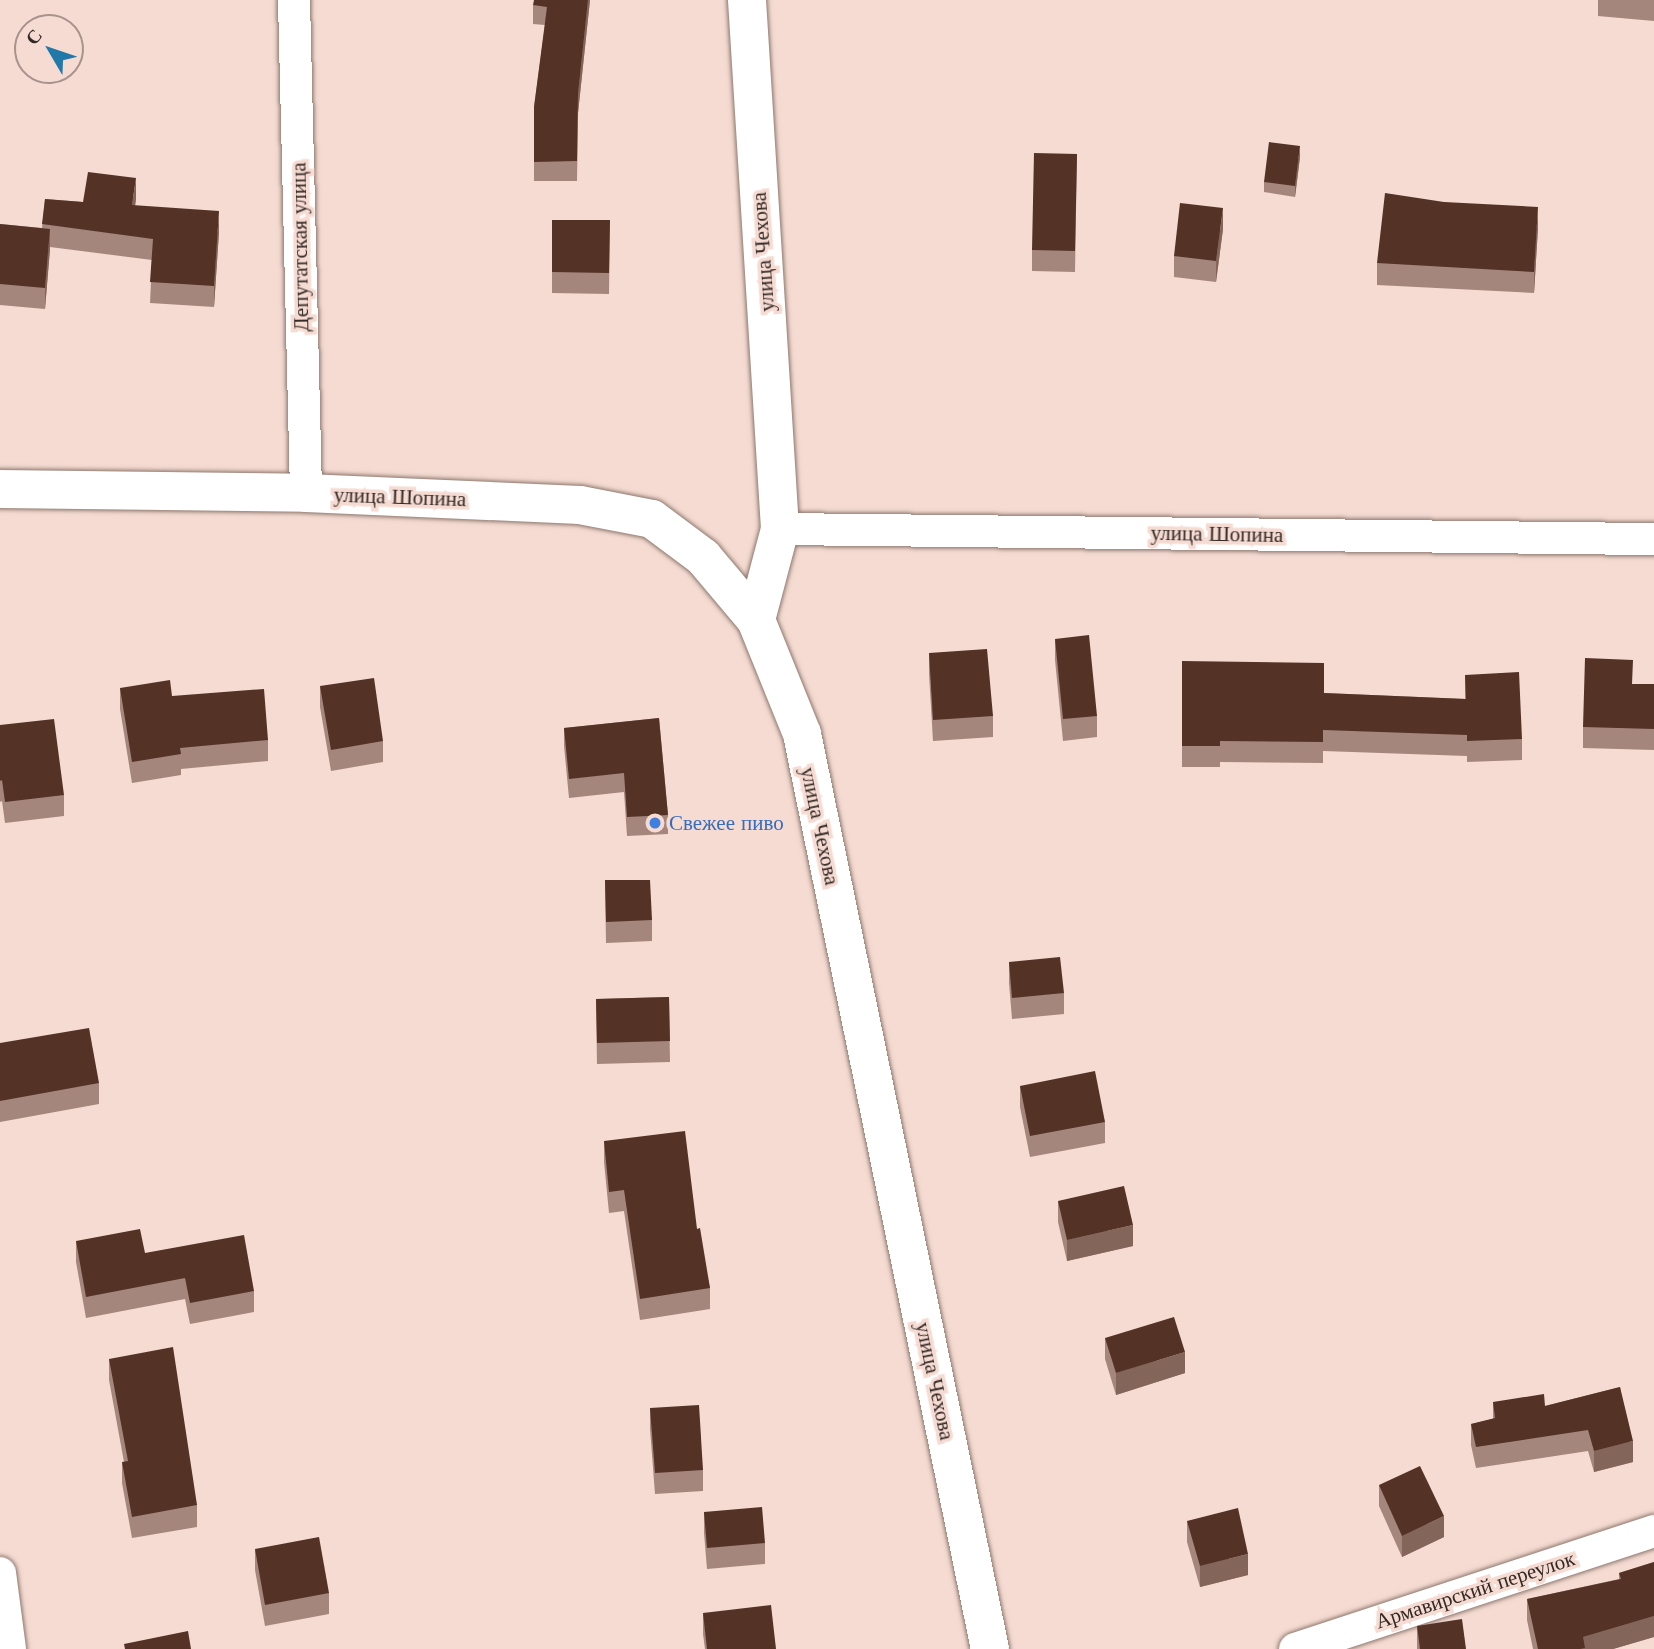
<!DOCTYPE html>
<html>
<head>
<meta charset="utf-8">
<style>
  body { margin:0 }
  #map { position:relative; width:1654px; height:1649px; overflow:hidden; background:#f5dbd2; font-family:"Libre Baskerville",serif }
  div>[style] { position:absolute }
  .roads { filter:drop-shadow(0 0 2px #8d776e) drop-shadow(0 0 2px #8d776e) }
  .minor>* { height:32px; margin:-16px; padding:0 16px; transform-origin:16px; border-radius:16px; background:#fff }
  .tertiary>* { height:38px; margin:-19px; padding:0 19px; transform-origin:19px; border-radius:19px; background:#fff }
  .secondary>* { height:38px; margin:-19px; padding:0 19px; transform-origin:19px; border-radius:19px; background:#fff }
  .wall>* { inset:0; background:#a4867c }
  .shaded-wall>* { inset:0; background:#84655a }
  .building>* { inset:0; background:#543226 }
  .dots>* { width:19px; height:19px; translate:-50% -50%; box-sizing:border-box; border:4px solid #f5dbd2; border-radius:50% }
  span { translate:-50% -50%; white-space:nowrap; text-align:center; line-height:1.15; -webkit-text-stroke:7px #f5dbd2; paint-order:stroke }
  .street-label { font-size:21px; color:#322824 }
  .shop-label { font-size:21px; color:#366cbe }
  .left { translate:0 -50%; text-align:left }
  .north { position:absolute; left:14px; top:14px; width:70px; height:70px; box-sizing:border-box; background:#f5dbd2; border:2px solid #a7938c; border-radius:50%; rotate:309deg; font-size:19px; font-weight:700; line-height:28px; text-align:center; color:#322824 }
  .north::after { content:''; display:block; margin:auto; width:24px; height:32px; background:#2278a8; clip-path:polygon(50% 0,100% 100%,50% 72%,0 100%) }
</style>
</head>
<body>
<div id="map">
  <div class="roads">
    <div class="minor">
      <div style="left:294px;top:0;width:493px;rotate:88.6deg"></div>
      <div style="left:780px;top:529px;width:874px;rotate:0.66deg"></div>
      <div style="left:0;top:1573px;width:77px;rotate:82.5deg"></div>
      <div style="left:1295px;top:1649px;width:378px;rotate:-18.2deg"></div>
    </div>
    <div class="tertiary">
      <div style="left:747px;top:0;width:530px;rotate:86.43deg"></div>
      <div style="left:780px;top:529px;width:94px;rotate:104.8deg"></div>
    </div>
    <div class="secondary">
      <div style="left:0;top:489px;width:306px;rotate:0.7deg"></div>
      <div style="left:306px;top:493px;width:274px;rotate:2.5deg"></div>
      <div style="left:580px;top:505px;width:73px;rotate:11deg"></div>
      <div style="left:652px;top:519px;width:64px;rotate:36.7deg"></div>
      <div style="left:703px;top:557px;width:82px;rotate:49.9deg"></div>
      <div style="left:756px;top:620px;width:123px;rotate:68deg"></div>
      <div style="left:802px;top:734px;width:934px;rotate:78.39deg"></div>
    </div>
  </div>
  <div class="wall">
    <div style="clip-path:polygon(590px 0,578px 113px,577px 181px,534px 181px,534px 107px,545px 25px,533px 24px,533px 5px)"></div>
    <div style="clip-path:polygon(1598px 0,1654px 0,1654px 21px,1598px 16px)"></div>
    <div style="clip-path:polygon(1077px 154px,1075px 272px,1032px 271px,1032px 250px)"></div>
    <div style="clip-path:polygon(1300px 157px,1295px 197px,1264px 192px,1264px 182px)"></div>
    <div style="clip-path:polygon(45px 199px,83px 202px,136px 199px,135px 206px,219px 232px,214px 307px,150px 303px,152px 260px,50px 247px,45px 309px,0 305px,0 224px,42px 228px)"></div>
    <div style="clip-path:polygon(1444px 202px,1538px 228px,1534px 293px,1377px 285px,1377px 263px)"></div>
    <div style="clip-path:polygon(552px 220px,610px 220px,609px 294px,552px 293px)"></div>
    <div style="clip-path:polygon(1223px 229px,1216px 282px,1174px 277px,1174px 256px)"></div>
    <div style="clip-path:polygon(1055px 639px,1097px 716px,1097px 737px,1063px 741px,1055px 660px)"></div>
    <div style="clip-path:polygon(929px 653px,993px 716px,993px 737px,933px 741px,929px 674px)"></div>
    <div style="clip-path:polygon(1182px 661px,1324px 693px,1465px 699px,1465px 675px,1522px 739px,1522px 760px,1467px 762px,1467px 756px,1323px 751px,1323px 763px,1220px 762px,1220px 767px,1182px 767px)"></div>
    <div style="clip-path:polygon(1633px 684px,1654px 684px,1654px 750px,1583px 748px,1583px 727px)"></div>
    <div style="clip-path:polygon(320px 686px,383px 741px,383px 762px,331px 771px,320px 707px)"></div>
    <div style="clip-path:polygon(120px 688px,172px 696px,268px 740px,268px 761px,181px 769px,181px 775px,132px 783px,120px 709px)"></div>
    <div style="clip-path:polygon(659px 718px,668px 815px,668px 834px,627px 836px,624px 792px,569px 798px,564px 746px,564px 728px)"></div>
    <div style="clip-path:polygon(0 725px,64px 795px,64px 816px,5px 823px,2px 801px,0 802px)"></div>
    <div style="clip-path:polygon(605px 880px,652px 920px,652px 941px,606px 943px)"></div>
    <div style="clip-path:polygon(1009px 962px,1064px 993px,1064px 1014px,1012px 1019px,1009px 983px)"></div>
    <div style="clip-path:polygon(669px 997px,670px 1062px,597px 1064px,596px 999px)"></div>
    <div style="clip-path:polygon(0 1043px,99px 1083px,99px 1104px,0 1122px)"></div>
    <div style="clip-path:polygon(1020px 1086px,1105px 1122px,1105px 1143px,1030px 1157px,1020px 1107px)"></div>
    <div style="clip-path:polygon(604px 1141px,697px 1229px,710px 1288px,710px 1309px,640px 1320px,624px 1211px,609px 1213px,604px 1162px)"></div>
    <div style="clip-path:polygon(1058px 1201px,1133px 1246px,1067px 1261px,1058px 1222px)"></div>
    <div style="clip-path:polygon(76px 1241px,145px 1253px,254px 1291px,254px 1312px,190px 1324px,185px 1299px,86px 1318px,76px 1262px)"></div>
    <div style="clip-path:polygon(1105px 1338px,1185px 1373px,1116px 1395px,1105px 1359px)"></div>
    <div style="clip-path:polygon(109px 1359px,197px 1505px,197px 1527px,132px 1538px,122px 1483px,122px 1462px,124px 1462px,109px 1380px)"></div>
    <div style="clip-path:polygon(1620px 1387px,1633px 1462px,1594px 1472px,1588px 1451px,1476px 1468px,1471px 1445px,1471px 1424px,1493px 1419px,1493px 1402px,1545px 1406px)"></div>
    <div style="clip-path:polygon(650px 1408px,703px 1470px,703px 1491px,655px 1494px,650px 1429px)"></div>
    <div style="clip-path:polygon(1379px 1485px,1444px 1537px,1402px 1557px,1379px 1506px)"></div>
    <div style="clip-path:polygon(704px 1512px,765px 1543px,765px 1564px,707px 1569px,704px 1533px)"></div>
    <div style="clip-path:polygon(1187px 1521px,1248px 1575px,1200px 1587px,1187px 1542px)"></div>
    <div style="clip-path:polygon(255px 1549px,329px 1593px,329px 1614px,265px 1626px,255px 1570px)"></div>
    <div style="clip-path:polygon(1654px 1562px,1654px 1637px,1613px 1649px,1533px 1649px,1527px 1620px,1527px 1599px,1619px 1579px,1619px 1573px)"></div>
    <div style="clip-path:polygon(703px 1613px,776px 1649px,705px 1649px,703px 1634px)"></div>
    <div style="clip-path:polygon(1417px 1626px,1466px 1649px,1417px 1649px)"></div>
  </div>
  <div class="shaded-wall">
    <div style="clip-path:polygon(588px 0,590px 0,578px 113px,577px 181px,578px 94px)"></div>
    <div style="clip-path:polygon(1300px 146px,1300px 157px,1295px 197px,1295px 186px)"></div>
    <div style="clip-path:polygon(136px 178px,136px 199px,132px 226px,132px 205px)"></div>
    <div style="clip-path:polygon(1538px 207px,1538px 228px,1534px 293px,1534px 272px)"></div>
    <div style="clip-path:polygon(1223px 208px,1223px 229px,1216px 282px,1216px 261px)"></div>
    <div style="clip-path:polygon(219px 211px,219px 232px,214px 307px,214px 286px)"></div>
    <div style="clip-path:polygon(50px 229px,50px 250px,45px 309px,45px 288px)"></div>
    <div style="clip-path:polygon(1133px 1225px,1133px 1246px,1067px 1261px,1067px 1240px)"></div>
    <div style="clip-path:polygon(1185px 1352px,1185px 1373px,1116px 1395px,1116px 1373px)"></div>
    <div style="clip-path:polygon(1633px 1441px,1633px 1462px,1594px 1472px,1594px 1451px)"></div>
    <div style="clip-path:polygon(1444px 1516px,1444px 1537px,1402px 1557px,1402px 1536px)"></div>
    <div style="clip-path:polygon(1248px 1554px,1248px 1575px,1200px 1587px,1200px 1566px)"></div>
    <div style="clip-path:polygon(1654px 1616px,1654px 1637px,1613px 1649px,1580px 1649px,1583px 1637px)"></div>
  </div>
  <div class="building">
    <div style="clip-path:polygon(534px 0,588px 0,578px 94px,577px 161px,534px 162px,534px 107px,547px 7px,533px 5px)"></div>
    <div style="clip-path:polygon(1269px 142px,1300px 146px,1295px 186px,1264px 182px)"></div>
    <div style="clip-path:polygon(1034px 153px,1077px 154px,1075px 251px,1032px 250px)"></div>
    <div style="clip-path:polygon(88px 172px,136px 178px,132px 205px,219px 211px,214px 286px,150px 282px,153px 239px,42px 224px,45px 199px,83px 202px)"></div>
    <div style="clip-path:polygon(1385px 193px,1444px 202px,1538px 207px,1534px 272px,1377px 263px)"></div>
    <div style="clip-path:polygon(1180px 203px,1223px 208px,1216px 261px,1174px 256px)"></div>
    <div style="clip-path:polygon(552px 220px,610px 220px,609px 273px,552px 272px)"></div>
    <div style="clip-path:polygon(0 224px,50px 229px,45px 288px,0 284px)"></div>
    <div style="clip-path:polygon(1089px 635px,1097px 716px,1063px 719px,1055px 639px)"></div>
    <div style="clip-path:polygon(987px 649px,993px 716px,933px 720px,929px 653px)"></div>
    <div style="clip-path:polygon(1585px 658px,1633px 660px,1632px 684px,1654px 684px,1654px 729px,1583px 727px)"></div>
    <div style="clip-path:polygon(1182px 661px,1324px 663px,1324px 693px,1466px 699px,1465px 675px,1519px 672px,1522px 739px,1467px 741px,1467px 735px,1323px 730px,1323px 742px,1220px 741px,1220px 746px,1182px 746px)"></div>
    <div style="clip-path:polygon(374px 678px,383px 741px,331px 750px,320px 686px)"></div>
    <div style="clip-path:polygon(170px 680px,172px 696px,264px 689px,268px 740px,180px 748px,181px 754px,132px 762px,120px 688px)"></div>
    <div style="clip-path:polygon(659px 718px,668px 815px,627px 817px,624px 773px,569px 779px,564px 728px)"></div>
    <div style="clip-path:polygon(54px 719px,64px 795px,5px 802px,2px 780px,0 781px,0 725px)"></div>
    <div style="clip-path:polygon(605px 880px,650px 880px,652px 920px,606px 922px)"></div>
    <div style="clip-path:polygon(1060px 957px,1064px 993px,1012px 998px,1009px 962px)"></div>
    <div style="clip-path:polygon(669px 997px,670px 1041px,597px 1043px,596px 999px)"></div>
    <div style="clip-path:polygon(89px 1028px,99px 1083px,0 1101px,0 1043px)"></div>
    <div style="clip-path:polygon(1095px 1071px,1105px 1122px,1030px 1136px,1020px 1086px)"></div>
    <div style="clip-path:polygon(685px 1131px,697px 1229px,700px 1228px,710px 1288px,640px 1299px,624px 1190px,609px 1192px,604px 1141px)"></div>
    <div style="clip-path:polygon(1124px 1186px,1133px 1225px,1067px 1240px,1058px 1201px)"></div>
    <div style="clip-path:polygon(140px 1229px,145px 1253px,244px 1235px,254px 1291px,190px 1303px,185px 1278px,86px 1297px,76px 1241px)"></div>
    <div style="clip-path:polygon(1174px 1317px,1185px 1352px,1116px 1373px,1105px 1338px)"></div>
    <div style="clip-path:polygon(173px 1347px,197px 1505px,132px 1517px,122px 1462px,128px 1461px,109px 1359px)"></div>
    <div style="clip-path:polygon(1620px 1387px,1633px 1441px,1594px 1451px,1588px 1430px,1476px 1447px,1471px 1424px,1495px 1418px,1493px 1402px,1544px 1394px,1545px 1406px)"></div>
    <div style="clip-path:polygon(699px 1405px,703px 1470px,655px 1473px,650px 1408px)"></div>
    <div style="clip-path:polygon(1420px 1466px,1444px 1516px,1402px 1536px,1379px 1485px)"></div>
    <div style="clip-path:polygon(762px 1507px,765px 1543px,707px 1548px,704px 1512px)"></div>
    <div style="clip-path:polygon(1238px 1508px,1248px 1554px,1200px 1566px,1187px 1521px)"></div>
    <div style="clip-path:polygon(319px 1537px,329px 1593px,265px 1605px,255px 1549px)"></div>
    <div style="clip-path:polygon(1654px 1562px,1654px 1616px,1583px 1637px,1585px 1648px,1580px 1649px,1538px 1649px,1527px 1599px,1621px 1579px,1619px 1573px)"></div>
    <div style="clip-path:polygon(771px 1605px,776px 1649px,707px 1649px,703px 1613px)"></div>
    <div style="clip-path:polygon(1462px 1619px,1466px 1649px,1420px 1649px,1417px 1626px)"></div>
    <div style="clip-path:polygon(188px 1631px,191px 1649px,125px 1649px,124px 1644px)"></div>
  </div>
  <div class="dots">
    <div style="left:655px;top:823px;background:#3f7fe0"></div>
  </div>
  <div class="street-label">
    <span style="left:300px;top:247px;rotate:-91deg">Депутатская улица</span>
    <span style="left:763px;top:252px;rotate:-94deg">улица Чехова</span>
    <span style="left:400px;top:497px;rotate:2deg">улица Шопина</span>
    <span style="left:1217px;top:534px;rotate:1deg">улица Шопина</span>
    <span style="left:820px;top:826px;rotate:78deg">улица Чехова</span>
    <span style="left:935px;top:1381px;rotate:78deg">улица Чехова</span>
    <span style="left:1475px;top:1590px;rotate:-18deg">Армавирский переулок</span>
  </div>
  <div class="shop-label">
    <span class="left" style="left:669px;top:823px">Свежее пиво</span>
  </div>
  <div class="north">С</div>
</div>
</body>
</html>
